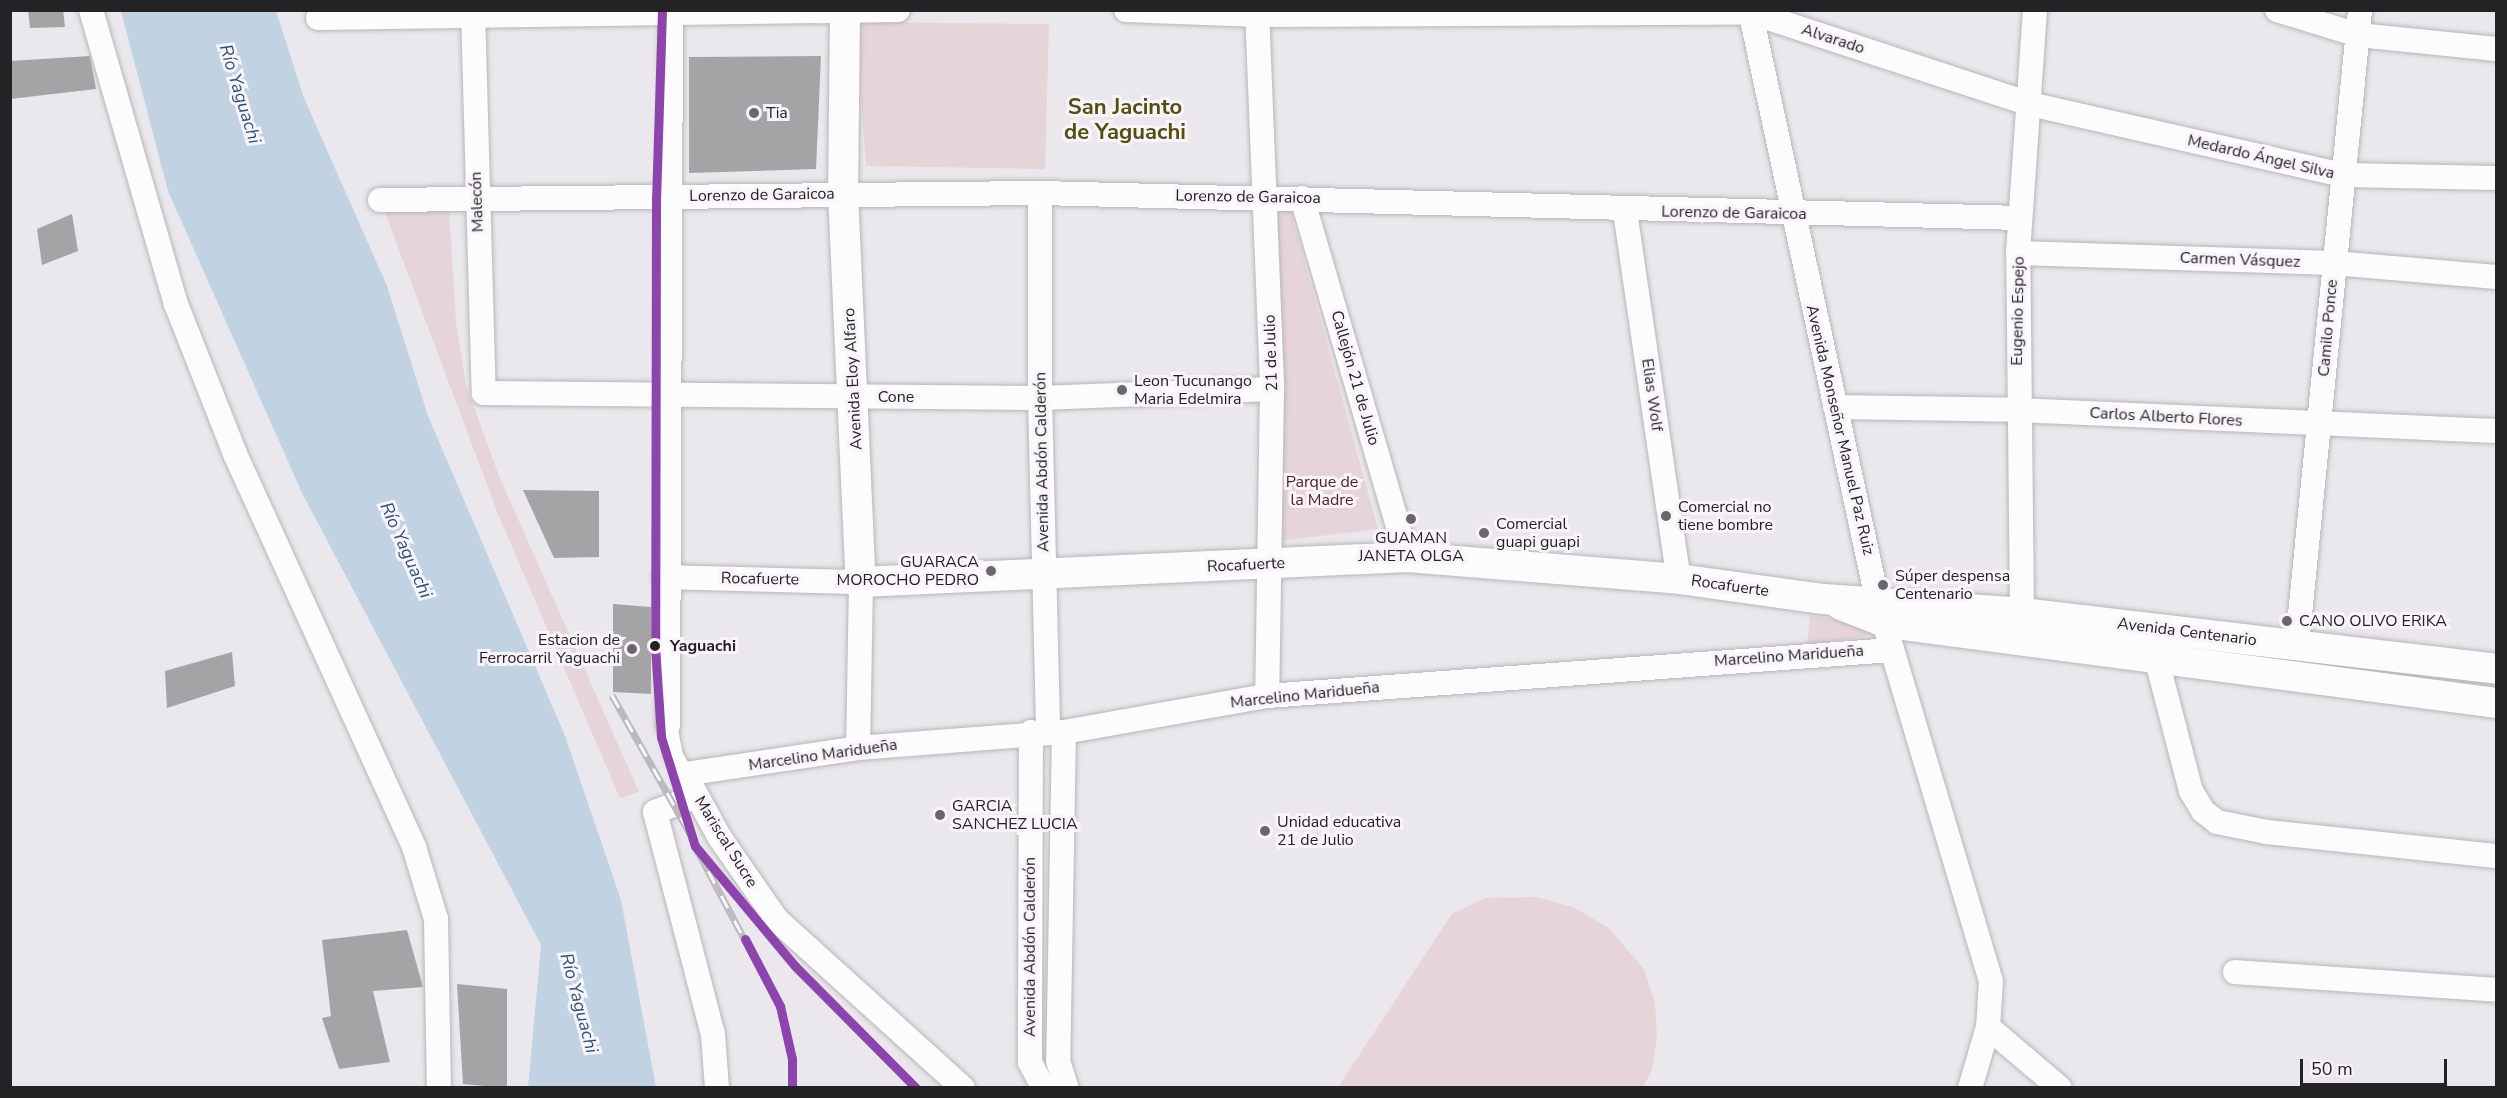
<!DOCTYPE html>
<html>
<head>
<meta charset="utf-8">
<style>
  body { margin:0 }
  #map { position:relative; width:2507px; height:1098px; overflow:hidden; background:#eae8ec; font-family:"Nunito Sans",sans-serif }
  div>[style] { position:absolute }
  .green>* { inset:0; background:#e7d4d8 }
  .water>* { inset:0; background:#c1d2e3 }
  .building>* { inset:0; background:#a4a3a5 }
  .roads { filter:drop-shadow(0 0 2px #b7b6b9) drop-shadow(0 0 2px #b7b6b9) }
  .pedestrian>* { height:18px; margin:-9px; padding:0 9px; transform-origin:9px; border-radius:9px; background:#fcfcfc }
  .minor>* { height:24px; margin:-12px; padding:0 12px; transform-origin:12px; border-radius:12px; background:#fcfcfc }
  .tertiary>* { height:30px; margin:-15px; padding:0 15px; transform-origin:15px; border-radius:15px; background:#fcfcfc }
  .rail>* { height:7px; margin-top:-3.5px; transform-origin:0; background:repeating-linear-gradient(90deg,#f8f4fa 0 14px,#bab9bb 0 28px); box-sizing:border-box; border-block:2px solid #bab9bb }
  .rail-1>* { height:9px; margin:-4.5px; padding:0 4.5px; transform-origin:4.5px; border-radius:4.5px; background:#8e44ad }
  .dots>* { width:16px; height:16px; translate:-50% -50%; box-sizing:border-box; border:3px solid #f8f4fa; border-radius:50% }
  span { translate:-50% -50%; white-space:nowrap; text-align:center; line-height:1.15; -webkit-text-stroke:6px #f8f4fa; paint-order:stroke }
  .street-label { font-size:16px; color:#232224 }
  .poi-label { font-size:16px; color:#232224 }
  .left { translate:0 -50%; text-align:left }
  .right { translate:-100% -50%; text-align:right }
  .park-label { font-size:16px; color:#51212a }
  .stop-label { font-size:16px; color:#232224; font-weight:700 }
  .water-label { font-size:18px; color:#2e5376; font-style:italic }
  .district-label { font-size:22px; color:#544e0f; font-weight:700 }
  .frame { position:absolute; inset:0; border:12px solid #232224; pointer-events:none }
  .scale { position:absolute; left:2300px; top:1059px; width:147px; height:27px; box-sizing:border-box; border:3px solid #232224; border-top:0; padding-left:8px; font-size:18px; line-height:21px; white-space:nowrap; color:#232224; -webkit-text-stroke:4px #f8f4fa; paint-order:stroke }
</style>
</head>
<body>
<div id="map">
  <div class="green">
    <div style="clip-path:polygon(856px 22px,1049px 24px,1045px 169px,866px 166px)"></div>
    <div style="clip-path:polygon(449px 209px,456px 322px,466px 385px,499px 476px,639px 792px,620px 798px,498px 514px,384px 210px)"></div>
    <div style="clip-path:polygon(1290px 209px,1378px 529px,1280px 541px,1275px 212px)"></div>
    <div style="clip-path:polygon(1810px 615px,1872px 627px,1872px 635px,1807px 645px)"></div>
    <div style="clip-path:polygon(1536px 897px,1573px 907px,1609px 928px,1644px 969px,1655px 1003px,1657px 1037px,1652px 1070px,1643px 1087px,1338px 1087px,1452px 914px,1485px 898px)"></div>
  </div>
  <div class="water">
    <div style="clip-path:polygon(121px 11px,276px 11px,304px 98px,387px 286px,428px 416px,565px 736px,621px 900px,656px 1087px,528px 1087px,541px 945px,302px 493px,168px 191px)"></div>
  </div>
  <div class="building">
    <div style="clip-path:polygon(28px 10px,63px 10px,65px 27px,30px 28px)"></div>
    <div style="clip-path:polygon(90px 56px,96px 89px,10px 99px,10px 61px)"></div>
    <div style="clip-path:polygon(821px 56px,816px 169px,689px 173px,689px 57px)"></div>
    <div style="clip-path:polygon(72px 214px,78px 251px,42px 265px,37px 229px)"></div>
    <div style="clip-path:polygon(523px 490px,599px 491px,599px 557px,554px 558px)"></div>
    <div style="clip-path:polygon(613px 604px,651px 607px,651px 694px,613px 692px)"></div>
    <div style="clip-path:polygon(232px 652px,235px 686px,167px 708px,165px 671px)"></div>
    <div style="clip-path:polygon(407px 930px,423px 987px,373px 991px,390px 1062px,339px 1069px,322px 1018px,331px 1016px,322px 940px)"></div>
    <div style="clip-path:polygon(457px 984px,507px 989px,507px 1088px,463px 1084px)"></div>
  </div>
  <div class="roads">
    <div class="pedestrian">
      <div style="left:668px;top:725px;width:32px;rotate:79deg"></div>
      <div style="left:674px;top:756px;width:21px;rotate:59deg"></div>
    </div>
    <div class="minor">
      <div style="left:91px;top:10px;width:306px;rotate:73.9deg"></div>
      <div style="left:176px;top:304px;width:161px;rotate:68.5deg"></div>
      <div style="left:235px;top:454px;width:432px;rotate:65.5deg"></div>
      <div style="left:414px;top:847px;width:75px;rotate:73deg"></div>
      <div style="left:436px;top:919px;width:169px;rotate:89deg"></div>
      <div style="left:473px;top:10px;width:383px;rotate:88.4deg"></div>
      <div style="left:484px;top:393px;width:556px;rotate:0.52deg"></div>
      <div style="left:1040px;top:398px;width:232px;rotate:-2.2deg"></div>
      <div style="left:1126px;top:10px;width:131px;rotate:2.2deg"></div>
      <div style="left:1257px;top:15px;width:493px;rotate:-0.3deg"></div>
      <div style="left:1750px;top:12px;width:295px;rotate:18.2deg"></div>
      <div style="left:2030px;top:104px;width:321px;rotate:12.8deg"></div>
      <div style="left:2343px;top:175px;width:153px;rotate:1.1deg"></div>
      <div style="left:1257px;top:10px;width:379px;rotate:87.7deg"></div>
      <div style="left:1272px;top:389px;width:307px;rotate:90.9deg"></div>
      <div style="left:1750px;top:10px;width:603px;rotate:77.83deg"></div>
      <div style="left:1877px;top:599px;width:399px;rotate:73.4deg"></div>
      <div style="left:1991px;top:981px;width:46px;rotate:93.7deg"></div>
      <div style="left:1988px;top:1027px;width:64px;rotate:106.4deg"></div>
      <div style="left:2277px;top:10px;width:85px;rotate:17.2deg"></div>
      <div style="left:2358px;top:35px;width:139px;rotate:5.8deg"></div>
      <div style="left:318px;top:18px;width:580px;rotate:-0.79deg"></div>
      <div style="left:1040px;top:193px;width:205px;rotate:90deg"></div>
      <div style="left:1040px;top:398px;width:333px;rotate:88.6deg"></div>
      <div style="left:1302px;top:198px;width:374px;rotate:73.7deg"></div>
      <div style="left:380px;top:200px;width:660px;rotate:-0.61deg"></div>
      <div style="left:1040px;top:193px;width:980px;rotate:1.46deg"></div>
      <div style="left:1625px;top:211px;width:372px;rotate:81.7deg"></div>
      <div style="left:2018px;top:253px;width:316px;rotate:1.8deg"></div>
      <div style="left:2334px;top:263px;width:163px;rotate:4.9deg"></div>
      <div style="left:1835px;top:407px;width:182px;rotate:0.9deg"></div>
      <div style="left:2017px;top:410px;width:479px;rotate:2.5deg"></div>
      <div style="left:665px;top:577px;width:196px;rotate:1.5deg"></div>
      <div style="left:861px;top:582px;width:166px;rotate:91deg"></div>
      <div style="left:2022px;top:613px;width:360px;rotate:-90.6deg"></div>
      <div style="left:2018px;top:253px;width:244px;rotate:-86deg"></div>
      <div style="left:2297px;top:645px;width:638px;rotate:-84.33deg"></div>
      <div style="left:2156px;top:657px;width:138px;rotate:75.4deg"></div>
      <div style="left:2191px;top:791px;width:23px;rotate:59deg"></div>
      <div style="left:2203px;top:811px;width:18px;rotate:38deg"></div>
      <div style="left:2217px;top:822px;width:51px;rotate:11.3deg"></div>
      <div style="left:2267px;top:832px;width:230px;rotate:6deg"></div>
      <div style="left:668px;top:725px;width:715px;rotate:-89.76deg"></div>
      <div style="left:1031px;top:732px;width:330px;rotate:90.2deg"></div>
      <div style="left:1030px;top:1062px;width:29px;rotate:63deg"></div>
      <div style="left:1064px;top:732px;width:329px;rotate:91deg"></div>
      <div style="left:1058px;top:1061px;width:28px;rotate:72deg"></div>
      <div style="left:697px;top:796px;width:45px;rotate:159.1deg"></div>
      <div style="left:655px;top:812px;width:229px;rotate:75.4deg"></div>
      <div style="left:713px;top:1034px;width:54px;rotate:85.8deg"></div>
      <div style="left:2235px;top:972px;width:262px;rotate:3.9deg"></div>
      <div style="left:1988px;top:1027px;width:94px;rotate:40.3deg"></div>
      <div style="left:963px;top:1088px;width:251px;rotate:-137.9deg"></div>
      <div style="left:777px;top:920px;width:100px;rotate:-124.8deg"></div>
      <div style="left:720px;top:838px;width:73px;rotate:-118.7deg"></div>
      <div style="left:685px;top:774px;width:175px;rotate:-8.5deg"></div>
      <div style="left:858px;top:748px;width:207px;rotate:-4.4deg"></div>
      <div style="left:1064px;top:732px;width:206px;rotate:-10.1deg"></div>
      <div style="left:1267px;top:696px;width:627px;rotate:-4.21deg"></div>
    </div>
    <div class="tertiary">
      <div style="left:845px;top:10px;width:183px;rotate:90.6deg"></div>
      <div style="left:843px;top:193px;width:389px;rotate:87.4deg"></div>
      <div style="left:861px;top:582px;width:547px;rotate:-2.62deg"></div>
      <div style="left:1407px;top:557px;width:273px;rotate:4.6deg"></div>
      <div style="left:1679px;top:579px;width:146px;rotate:7.9deg"></div>
      <div style="left:1824px;top:599px;width:198px;rotate:4deg"></div>
      <div style="left:2022px;top:613px;width:477px;rotate:6.7deg"></div>
      <div style="left:1841px;top:605px;width:49px;rotate:21.4deg"></div>
      <div style="left:1887px;top:623px;width:614px;rotate:7.48deg"></div>
    </div>
  </div>
  <div class="rail">
    <div style="left:612px;top:695px;width:165px;rotate:60.6deg"></div>
    <div style="left:695px;top:846px;width:181px;rotate:62deg"></div>
    <div style="left:780px;top:1006px;width:54px;rotate:77.2deg"></div>
    <div style="left:792px;top:1059px;width:29px;rotate:90deg"></div>
  </div>
  <div class="rail-1">
    <div style="left:662px;top:10px;width:187px;rotate:91.8deg"></div>
    <div style="left:656px;top:197px;width:449px;rotate:90.1deg"></div>
    <div style="left:655px;top:646px;width:91px;rotate:86.2deg"></div>
    <div style="left:661px;top:737px;width:114px;rotate:72.7deg"></div>
    <div style="left:695px;top:846px;width:156px;rotate:50.2deg"></div>
    <div style="left:795px;top:966px;width:172px;rotate:45.2deg"></div>
    <div style="left:745px;top:939px;width:76px;rotate:62.4deg"></div>
    <div style="left:780px;top:1006px;width:54px;rotate:77.2deg"></div>
    <div style="left:792px;top:1059px;width:29px;rotate:90deg"></div>
  </div>
  <div class="dots">
    <div style="left:754px;top:113px;background:#69676a"></div>
    <div style="left:1122px;top:390px;background:#69676a"></div>
    <div style="left:1666px;top:516px;background:#69676a"></div>
    <div style="left:1411px;top:519px;background:#69676a"></div>
    <div style="left:1484px;top:533px;background:#69676a"></div>
    <div style="left:991px;top:571px;background:#69676a"></div>
    <div style="left:1883px;top:585px;background:#69676a"></div>
    <div style="left:2287px;top:621px;background:#69676a"></div>
    <div style="left:655px;top:646px;background:#232224"></div>
    <div style="left:632px;top:649px;background:#69676a"></div>
    <div style="left:940px;top:815px;background:#69676a"></div>
    <div style="left:1265px;top:831px;background:#69676a"></div>
  </div>
  <div class="street-label">
    <span style="left:1833px;top:39px;rotate:18deg">Alvarado</span>
    <span style="left:2261px;top:157px;rotate:13deg">Medardo Ángel Silva</span>
    <span style="left:762px;top:195px;rotate:-1deg">Lorenzo de Garaicoa</span>
    <span style="left:1248px;top:197px;rotate:1deg">Lorenzo de Garaicoa</span>
    <span style="left:477px;top:202px;rotate:-92deg">Malecón</span>
    <span style="left:1734px;top:213px;rotate:1deg">Lorenzo de Garaicoa</span>
    <span style="left:2240px;top:260px;rotate:2deg">Carmen Vásquez</span>
    <span style="left:2018px;top:311px;rotate:-89deg">Eugenio Espejo</span>
    <span style="left:2328px;top:328px;rotate:-85deg">Camilo Ponce</span>
    <span style="left:1271px;top:353px;rotate:-92deg">21 de Julio</span>
    <span style="left:1355px;top:378px;rotate:74deg">Callejón 21 de Julio</span>
    <span style="left:853px;top:379px;rotate:-93deg">Avenida Eloy Alfaro</span>
    <span style="left:1652px;top:395px;rotate:82deg">Elias Wolf</span>
    <span style="left:896px;top:397px">Cone</span>
    <span style="left:2166px;top:417px;rotate:3deg">Carlos Alberto Flores</span>
    <span style="left:1840px;top:430px;rotate:77deg">Avenida Monseñor Manuel Paz Ruiz</span>
    <span style="left:1042px;top:462px;rotate:-91deg">Avenida Abdón Calderón</span>
    <span style="left:1246px;top:565px;rotate:-3deg">Rocafuerte</span>
    <span style="left:760px;top:579px;rotate:1deg">Rocafuerte</span>
    <span style="left:1730px;top:586px;rotate:8deg">Rocafuerte</span>
    <span style="left:2187px;top:632px;rotate:7deg">Avenida Centenario</span>
    <span style="left:1789px;top:656px;rotate:-4deg">Marcelino Maridueña</span>
    <span style="left:1305px;top:695px;rotate:-6deg">Marcelino Maridueña</span>
    <span style="left:823px;top:755px;rotate:-8deg">Marcelino Maridueña</span>
    <span style="left:726px;top:842px;rotate:58deg">Mariscal Sucre</span>
    <span style="left:1030px;top:947px;rotate:-90deg">Avenida Abdón Calderón</span>
  </div>
  <div class="poi-label">
    <span class="left" style="left:766px;top:113px">Tia</span>
    <span class="left" style="left:1134px;top:390px">Leon Tucunango<br>Maria Edelmira</span>
    <span class="left" style="left:1678px;top:516px">Comercial no<br>tiene bombre</span>
    <span class="left" style="left:1496px;top:533px">Comercial<br>guapi guapi</span>
    <span style="left:1411px;top:547px">GUAMAN<br>JANETA OLGA</span>
    <span class="right" style="left:979px;top:571px">GUARACA<br>MOROCHO PEDRO</span>
    <span class="left" style="left:1895px;top:585px">Súper despensa<br>Centenario</span>
    <span class="left" style="left:2299px;top:621px">CANO OLIVO ERIKA</span>
    <span class="right" style="left:620px;top:649px">Estacion de<br>Ferrocarril Yaguachi</span>
    <span class="left" style="left:952px;top:815px">GARCIA<br>SANCHEZ LUCIA</span>
    <span class="left" style="left:1277px;top:831px">Unidad educativa<br>21 de Julio</span>
  </div>
  <div class="park-label">
    <span style="left:1322px;top:491px">Parque de<br>la Madre</span>
  </div>
  <div class="stop-label">
    <span class="left" style="left:670px;top:646px">Yaguachi</span>
  </div>
  <div class="water-label">
    <span style="left:240px;top:94px;rotate:73deg">Río Yaguachi</span>
    <span style="left:406px;top:550px;rotate:66deg">Río Yaguachi</span>
    <span style="left:579px;top:1003px;rotate:75deg">Río Yaguachi</span>
  </div>
  <div class="district-label">
    <span style="left:1125px;top:120px">San Jacinto<br>de Yaguachi</span>
  </div>
  <div class="frame"></div>
  <div class="scale">50 m</div>
</div>
</body>
</html>
